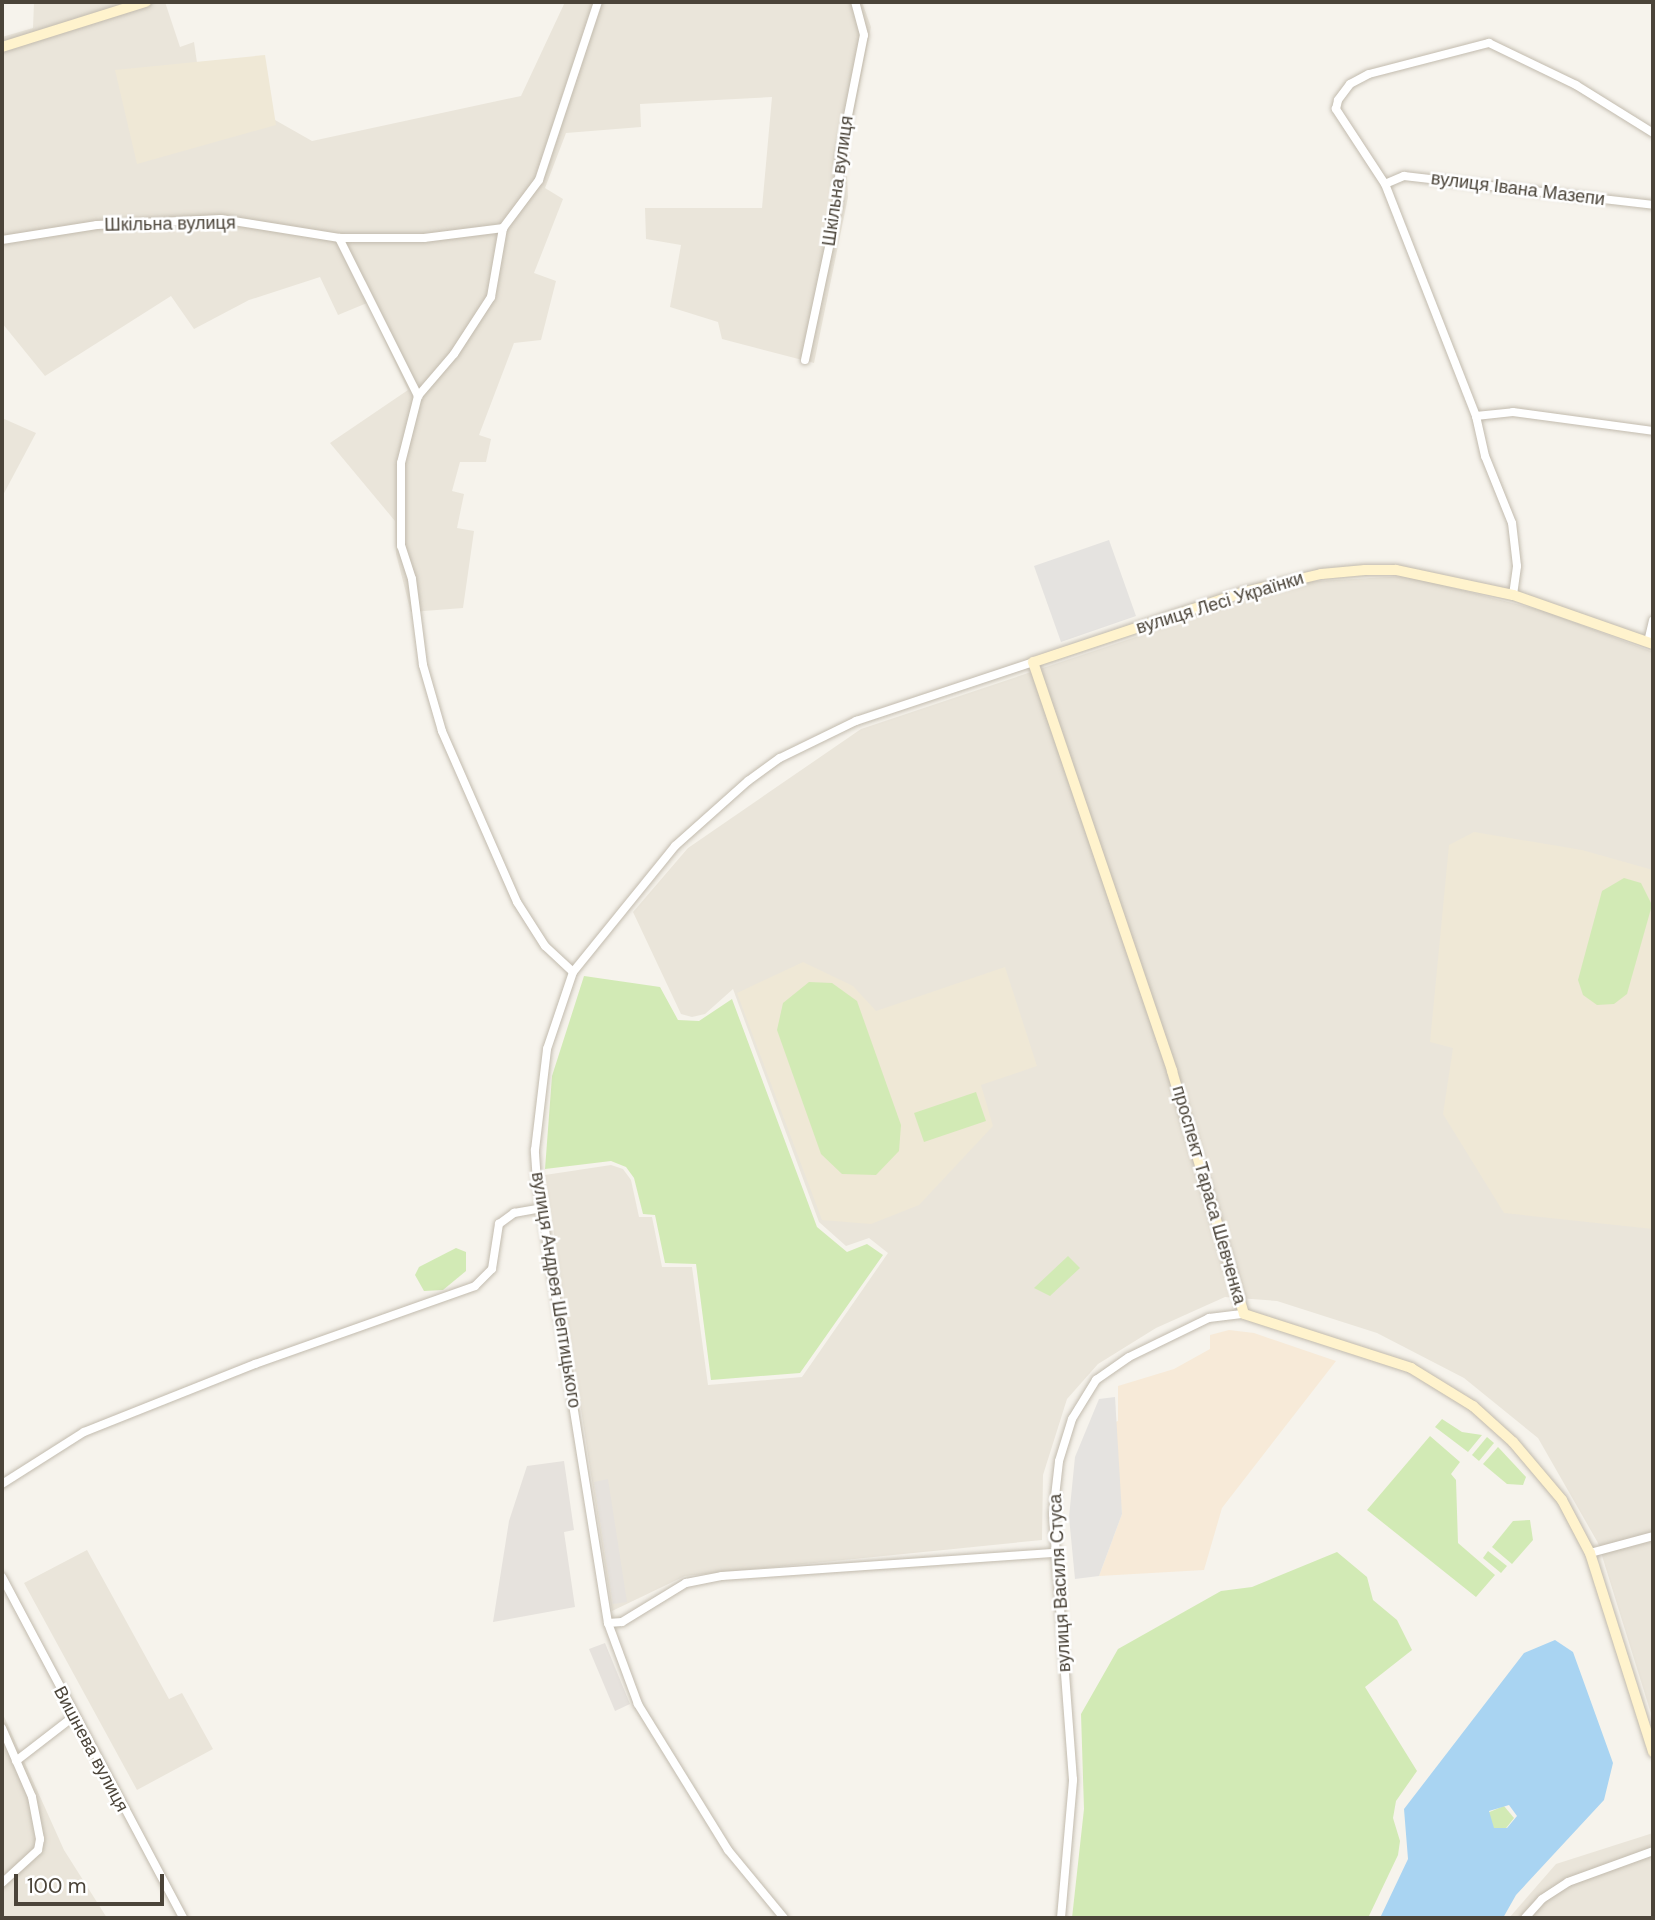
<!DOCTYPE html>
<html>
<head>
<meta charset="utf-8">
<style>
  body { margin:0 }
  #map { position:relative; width:1655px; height:1920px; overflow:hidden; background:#f6f3ec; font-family:"DM Sans",sans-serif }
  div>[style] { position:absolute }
  .residential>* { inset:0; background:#eae5da }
  .commercial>* { inset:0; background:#f7ead8 }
  .industrial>* { inset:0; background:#e6e2dd }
  .education>* { inset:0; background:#efe8d6 }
  .green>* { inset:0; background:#d2eab5 }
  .parking>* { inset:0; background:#e5e3e0 }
  .water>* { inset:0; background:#a9d4f2 }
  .roads { filter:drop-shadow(0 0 2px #c2bbae) drop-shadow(0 0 2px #c2bbae) }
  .street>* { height:8px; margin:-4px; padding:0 4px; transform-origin:4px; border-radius:4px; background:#fff }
  .secondary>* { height:10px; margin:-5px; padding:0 5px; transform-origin:5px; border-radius:5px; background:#fff3cd }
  span { translate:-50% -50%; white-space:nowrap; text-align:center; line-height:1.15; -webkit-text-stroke:5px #fff; paint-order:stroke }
  .street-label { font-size:18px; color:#4b4439 }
  .frame { position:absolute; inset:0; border:4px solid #4b4439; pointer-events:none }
  .scale { position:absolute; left:14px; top:1874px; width:150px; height:32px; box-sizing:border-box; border:4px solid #4b4439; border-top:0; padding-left:9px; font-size:21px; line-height:24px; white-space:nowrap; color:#4b4439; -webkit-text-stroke:5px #fff; paint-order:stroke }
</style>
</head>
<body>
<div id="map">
  <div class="residential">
    <div style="clip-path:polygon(34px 2px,165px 2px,180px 47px,194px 42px,207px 132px,268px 116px,312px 141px,521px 96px,565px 2px,862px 2px,871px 27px,846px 156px,848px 197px,814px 363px,722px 339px,718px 322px,670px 307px,681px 245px,646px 239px,645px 208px,762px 208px,772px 97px,640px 104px,641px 127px,566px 133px,545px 188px,563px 199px,534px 273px,556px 281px,541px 340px,514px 343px,479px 435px,491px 439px,486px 462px,460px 462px,452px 491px,464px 494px,457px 528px,474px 531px,463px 608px,411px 612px,396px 554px,395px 521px,330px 443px,408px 390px,367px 303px,338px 315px,320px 277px,249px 300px,194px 329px,171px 296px,45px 376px,2px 323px,2px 37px,33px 28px)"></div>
    <div style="clip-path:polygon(2px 418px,36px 433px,2px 497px)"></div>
    <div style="clip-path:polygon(1407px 576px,1544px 611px,1653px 652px,1653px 1720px,1598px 1543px,1538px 1438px,1464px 1378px,1377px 1333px,1277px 1301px,1225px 1297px,1156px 1328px,1098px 1364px,1067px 1399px,1043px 1475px,1042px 1540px,685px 1576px,612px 1611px,545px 1175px,611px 1165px,623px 1169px,631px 1180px,639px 1217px,652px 1217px,662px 1267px,692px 1267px,708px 1385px,802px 1377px,888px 1253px,869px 1238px,846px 1246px,819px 1222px,733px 989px,705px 1014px,692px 1017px,681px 1014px,633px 912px,688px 848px,861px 729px,1300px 582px)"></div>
    <div style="clip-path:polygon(87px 1550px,169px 1699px,182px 1693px,213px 1749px,137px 1790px,24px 1583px)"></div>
    <div style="clip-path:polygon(2px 1712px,64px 1850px,107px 1918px,2px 1918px)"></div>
    <div style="clip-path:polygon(1653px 1833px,1653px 1918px,1509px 1918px,1556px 1864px)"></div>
  </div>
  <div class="commercial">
    <div style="clip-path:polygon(1229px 1330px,1254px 1333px,1336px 1361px,1222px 1508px,1204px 1570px,1099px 1576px,1122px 1514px,1113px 1423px,1118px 1421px,1118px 1386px,1174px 1369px,1210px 1349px,1210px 1335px)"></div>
  </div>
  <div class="industrial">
    <div style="clip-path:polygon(564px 1461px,574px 1530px,564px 1532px,575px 1607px,493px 1622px,509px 1521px,527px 1466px)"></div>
    <div style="clip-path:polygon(608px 1479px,627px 1602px,613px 1604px,594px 1482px)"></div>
    <div style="clip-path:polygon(605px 1643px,630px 1704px,615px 1711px,589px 1649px)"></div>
  </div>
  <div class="education">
    <div style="clip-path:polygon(265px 55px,276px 125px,137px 164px,115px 70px)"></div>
    <div style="clip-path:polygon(1474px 832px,1582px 850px,1653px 870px,1653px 1229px,1504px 1213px,1443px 1114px,1453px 1048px,1430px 1042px,1449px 845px)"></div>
    <div style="clip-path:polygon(803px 962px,853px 986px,876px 1011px,1005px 967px,1037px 1066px,981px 1085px,993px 1126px,919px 1205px,871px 1224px,822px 1220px,737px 993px)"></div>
  </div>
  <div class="green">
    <div style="clip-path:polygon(1624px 878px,1641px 883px,1652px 905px,1627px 994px,1614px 1004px,1597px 1005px,1583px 995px,1578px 980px,1602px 891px)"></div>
    <div style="clip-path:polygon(584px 976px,660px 987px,678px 1020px,699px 1021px,732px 999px,817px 1227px,847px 1252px,867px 1244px,883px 1255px,800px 1373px,711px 1380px,696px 1264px,665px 1263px,655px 1215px,643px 1214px,634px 1178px,626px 1167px,611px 1161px,545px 1169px,552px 1076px)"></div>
    <div style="clip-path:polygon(809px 982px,832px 983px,857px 1001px,901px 1125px,899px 1151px,876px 1175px,842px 1174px,821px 1154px,777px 1030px,783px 1003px)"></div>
    <div style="clip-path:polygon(976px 1092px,986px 1121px,924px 1142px,914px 1113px)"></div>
    <div style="clip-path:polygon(456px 1248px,466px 1252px,466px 1271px,443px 1290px,424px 1291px,415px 1275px,419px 1267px)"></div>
    <div style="clip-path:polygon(1068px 1256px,1080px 1268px,1050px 1296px,1034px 1288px)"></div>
    <div style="clip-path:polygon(1442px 1419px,1462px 1432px,1482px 1435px,1468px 1452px,1435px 1427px)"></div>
    <div style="clip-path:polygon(1430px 1436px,1460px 1462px,1451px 1474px,1456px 1480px,1458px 1543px,1495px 1575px,1476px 1597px,1367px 1510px)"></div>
    <div style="clip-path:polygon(1487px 1437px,1494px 1443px,1479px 1461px,1472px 1455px)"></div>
    <div style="clip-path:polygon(1498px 1447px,1526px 1477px,1523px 1485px,1507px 1484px,1483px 1464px)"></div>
    <div style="clip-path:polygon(1530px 1520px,1533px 1540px,1512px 1564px,1492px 1547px,1513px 1521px)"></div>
    <div style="clip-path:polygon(1488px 1551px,1507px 1566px,1501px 1573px,1483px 1558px)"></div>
    <div style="clip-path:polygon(1337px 1552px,1367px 1577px,1373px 1600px,1397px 1620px,1412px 1650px,1365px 1687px,1417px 1771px,1396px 1801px,1393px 1818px,1400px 1841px,1398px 1855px,1368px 1918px,1072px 1918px,1084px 1809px,1081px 1714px,1118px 1649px,1221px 1591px,1252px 1587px)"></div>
    <div style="clip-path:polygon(1504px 1806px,1514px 1818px,1503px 1832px,1490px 1829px,1487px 1813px)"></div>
  </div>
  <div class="parking">
    <div style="clip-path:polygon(1109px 540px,1136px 616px,1061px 642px,1034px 566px)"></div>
    <div style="clip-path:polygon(1115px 1397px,1122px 1514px,1099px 1576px,1075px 1579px,1069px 1517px,1075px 1457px,1099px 1399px)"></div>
  </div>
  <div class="water">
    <div style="clip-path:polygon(evenodd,1555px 1640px,1573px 1652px,1613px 1763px,1604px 1800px,1516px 1895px,1503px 1918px,1380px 1918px,1408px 1859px,1404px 1809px,1524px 1653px,1555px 1640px,1509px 1805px,1517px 1816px,1507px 1828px,1494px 1828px,1489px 1811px,1509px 1805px)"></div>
  </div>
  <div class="roads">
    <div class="street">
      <div style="left:1385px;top:184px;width:21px;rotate:-23deg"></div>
      <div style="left:1404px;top:176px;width:251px;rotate:6.6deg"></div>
      <div style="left:339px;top:238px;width:177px;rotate:63.4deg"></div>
      <div style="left:2px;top:240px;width:96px;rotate:-9deg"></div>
      <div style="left:97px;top:225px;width:124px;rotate:-2.8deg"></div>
      <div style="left:221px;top:219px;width:120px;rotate:9.1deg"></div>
      <div style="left:339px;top:238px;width:85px"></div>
      <div style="left:424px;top:238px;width:80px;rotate:-7.2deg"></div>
      <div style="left:805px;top:360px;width:158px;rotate:-78deg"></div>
      <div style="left:838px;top:205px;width:49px;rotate:-87.7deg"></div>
      <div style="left:840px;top:156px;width:123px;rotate:-78.8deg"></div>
      <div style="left:864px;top:35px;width:34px;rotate:-105deg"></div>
      <div style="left:1476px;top:416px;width:37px;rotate:-6deg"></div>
      <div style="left:1513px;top:412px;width:141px;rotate:7.7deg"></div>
      <div style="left:1513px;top:595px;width:29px;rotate:-82deg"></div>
      <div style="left:1517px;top:566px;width:43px;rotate:-96.6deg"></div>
      <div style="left:1512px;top:523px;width:72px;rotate:-111.9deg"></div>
      <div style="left:1485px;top:456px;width:41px;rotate:-102.7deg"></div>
      <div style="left:1476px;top:416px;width:249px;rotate:-111.4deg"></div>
      <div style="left:1385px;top:184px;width:90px;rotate:-123.2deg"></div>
      <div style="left:1336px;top:109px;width:9px;rotate:-77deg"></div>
      <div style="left:1338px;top:100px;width:20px;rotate:-53deg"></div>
      <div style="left:1350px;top:84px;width:21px;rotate:-28deg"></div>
      <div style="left:1369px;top:74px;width:124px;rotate:-14.5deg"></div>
      <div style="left:1489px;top:43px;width:97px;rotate:25.8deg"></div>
      <div style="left:1576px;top:85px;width:91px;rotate:31.9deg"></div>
      <div style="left:1648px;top:642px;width:22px;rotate:-77deg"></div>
      <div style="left:573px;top:972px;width:38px;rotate:-137deg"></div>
      <div style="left:545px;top:946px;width:52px;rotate:-122.5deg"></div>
      <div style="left:517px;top:902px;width:187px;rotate:-113.7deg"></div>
      <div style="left:442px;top:731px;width:69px;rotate:-106.1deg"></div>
      <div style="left:423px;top:665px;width:87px;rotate:-97.3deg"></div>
      <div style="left:412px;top:579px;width:35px;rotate:-108deg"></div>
      <div style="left:401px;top:546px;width:83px;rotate:-90deg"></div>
      <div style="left:401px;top:463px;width:69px;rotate:-75.8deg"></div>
      <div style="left:418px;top:396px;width:55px;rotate:-49.4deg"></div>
      <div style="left:454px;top:354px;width:68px;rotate:-57deg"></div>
      <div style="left:491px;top:297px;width:70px;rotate:-80.1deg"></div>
      <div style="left:503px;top:228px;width:60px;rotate:-53.1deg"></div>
      <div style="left:539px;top:180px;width:188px;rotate:-71.7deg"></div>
      <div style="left:2px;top:1484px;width:97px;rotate:-32.4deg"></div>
      <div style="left:84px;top:1432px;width:184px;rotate:-21.7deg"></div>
      <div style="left:255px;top:1364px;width:233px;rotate:-19.5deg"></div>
      <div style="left:475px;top:1286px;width:24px;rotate:-45deg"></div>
      <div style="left:492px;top:1269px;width:46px;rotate:-81.2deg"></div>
      <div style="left:499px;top:1224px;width:19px;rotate:-36deg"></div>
      <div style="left:514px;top:1213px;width:28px;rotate:-10deg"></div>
      <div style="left:1590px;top:1553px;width:65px;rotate:-15.1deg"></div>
      <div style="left:2px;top:1577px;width:386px;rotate:62deg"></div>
      <div style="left:608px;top:1623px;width:14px;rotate:-4deg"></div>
      <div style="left:622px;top:1622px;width:75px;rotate:-31.4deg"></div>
      <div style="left:686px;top:1583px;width:37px;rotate:-11deg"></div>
      <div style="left:722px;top:1576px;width:334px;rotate:-4deg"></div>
      <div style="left:2px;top:1728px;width:75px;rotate:66.5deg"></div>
      <div style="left:32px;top:1797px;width:43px;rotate:79.2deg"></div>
      <div style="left:40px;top:1839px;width:11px;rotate:100deg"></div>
      <div style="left:38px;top:1850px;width:49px;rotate:137.5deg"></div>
      <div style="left:16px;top:1761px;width:72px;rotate:-37.7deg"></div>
      <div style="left:784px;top:1918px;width:88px;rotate:-129.5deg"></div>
      <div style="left:728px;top:1850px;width:172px;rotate:-121.7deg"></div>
      <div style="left:638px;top:1704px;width:86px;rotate:-110.3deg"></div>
      <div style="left:608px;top:1623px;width:447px;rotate:-99.1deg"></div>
      <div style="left:537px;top:1182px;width:32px;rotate:-94deg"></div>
      <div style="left:535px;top:1150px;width:102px;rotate:-83.2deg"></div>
      <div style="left:547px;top:1049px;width:81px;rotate:-71.3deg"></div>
      <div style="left:573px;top:972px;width:162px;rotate:-51deg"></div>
      <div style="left:675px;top:846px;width:98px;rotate:-41.7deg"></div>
      <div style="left:748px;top:781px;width:39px;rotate:-36deg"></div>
      <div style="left:780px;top:758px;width:85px;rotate:-26deg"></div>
      <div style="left:856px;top:721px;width:187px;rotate:-18.4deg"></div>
      <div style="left:1061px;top:1918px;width:139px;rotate:-85deg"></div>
      <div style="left:1073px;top:1780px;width:267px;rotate:-94.3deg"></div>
      <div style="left:1053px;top:1514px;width:53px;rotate:-83.5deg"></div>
      <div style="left:1059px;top:1461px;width:44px;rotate:-72.8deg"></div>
      <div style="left:1072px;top:1419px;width:46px;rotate:-58.4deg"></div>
      <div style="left:1096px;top:1380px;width:40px;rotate:-34.9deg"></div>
      <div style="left:1129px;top:1357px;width:89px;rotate:-26deg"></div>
      <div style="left:1209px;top:1318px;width:35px;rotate:-7deg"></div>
      <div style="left:1525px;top:1918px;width:25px;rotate:-48deg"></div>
      <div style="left:1542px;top:1899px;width:31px;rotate:-33deg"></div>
      <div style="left:1568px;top:1882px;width:90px;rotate:-20deg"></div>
    </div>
    <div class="secondary">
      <div style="left:2px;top:47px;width:151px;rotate:-17.4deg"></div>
      <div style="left:1653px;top:644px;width:148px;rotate:-160.7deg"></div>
      <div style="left:1513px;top:595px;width:120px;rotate:-167.9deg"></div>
      <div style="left:1396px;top:570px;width:31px;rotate:180deg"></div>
      <div style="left:1365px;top:570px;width:44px;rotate:174.8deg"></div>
      <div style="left:1321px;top:574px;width:79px;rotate:166.8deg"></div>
      <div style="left:1244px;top:592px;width:222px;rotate:161.6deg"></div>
      <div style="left:1033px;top:662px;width:432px;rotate:71.2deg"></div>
      <div style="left:1172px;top:1071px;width:253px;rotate:73.5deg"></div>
      <div style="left:1244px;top:1314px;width:176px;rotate:17.9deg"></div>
      <div style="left:1411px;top:1368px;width:73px;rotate:31.5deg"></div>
      <div style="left:1473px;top:1406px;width:54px;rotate:42deg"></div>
      <div style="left:1513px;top:1442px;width:76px;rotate:49.8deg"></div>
      <div style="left:1562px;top:1500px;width:60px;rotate:62.2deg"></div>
      <div style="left:1590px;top:1553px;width:209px;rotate:72.4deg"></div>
    </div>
  </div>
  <div class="street-label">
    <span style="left:838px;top:181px;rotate:-82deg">Шкільна вулиця</span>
    <span style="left:1518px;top:189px;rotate:7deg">вулиця Івана Мазепи</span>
    <span style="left:170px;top:224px;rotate:-1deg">Шкільна вулиця</span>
    <span style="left:1220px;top:603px;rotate:-17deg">вулиця Лесі Українки</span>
    <span style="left:1209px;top:1195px;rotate:74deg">проспект Тараса Шевченка</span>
    <span style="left:556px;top:1290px;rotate:81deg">вулиця Андрея Шептицького</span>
    <span style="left:1060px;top:1583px;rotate:-93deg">вулиця Василя Стуса</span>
    <span style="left:91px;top:1749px;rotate:62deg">Вишнева вулиця</span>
  </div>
  <div class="frame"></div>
  <div class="scale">100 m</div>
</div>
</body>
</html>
